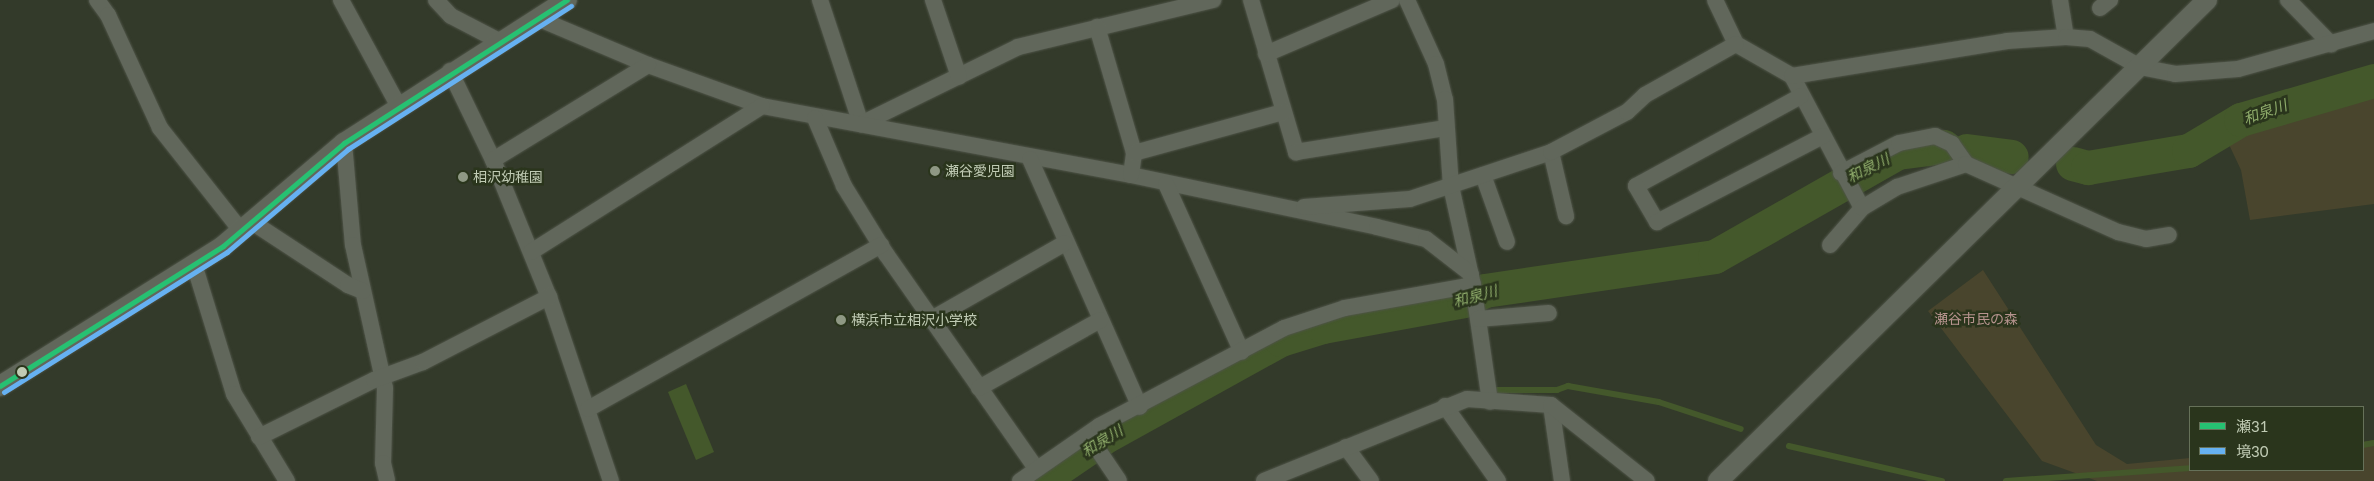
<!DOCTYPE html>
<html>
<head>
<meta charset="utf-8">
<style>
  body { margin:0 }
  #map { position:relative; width:2374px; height:481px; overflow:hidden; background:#333a2a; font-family:Lato,"Noto Sans JP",sans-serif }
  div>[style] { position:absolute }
  .green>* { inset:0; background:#49452d }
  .water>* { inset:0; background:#44582b }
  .stream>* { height:5.5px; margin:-2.75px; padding:0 2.75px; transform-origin:2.75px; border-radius:2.75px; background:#44582b }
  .river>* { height:34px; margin:-17px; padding:0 17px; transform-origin:17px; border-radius:17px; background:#44582b }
  .roads { filter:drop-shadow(0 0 1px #4f5448) drop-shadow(0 0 1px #4f5448) }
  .minor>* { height:16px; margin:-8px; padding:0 8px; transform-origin:8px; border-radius:8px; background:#61675b }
  .tertiary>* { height:20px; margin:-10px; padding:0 10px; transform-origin:10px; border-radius:10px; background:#61675b }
  .bus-1>* { height:5px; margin:-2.5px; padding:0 2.5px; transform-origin:2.5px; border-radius:2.5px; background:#26c172 }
  .bus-2>* { height:5px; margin:-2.5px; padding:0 2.5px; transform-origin:2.5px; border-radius:2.5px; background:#66b1f2 }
  .dots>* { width:14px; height:14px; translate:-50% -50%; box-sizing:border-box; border:2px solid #2a351c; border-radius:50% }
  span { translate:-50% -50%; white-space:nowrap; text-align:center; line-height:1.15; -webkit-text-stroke:5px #2a351c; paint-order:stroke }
  .poi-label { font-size:14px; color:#c0cbb4 }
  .left { translate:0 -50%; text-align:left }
  .park-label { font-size:14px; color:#b6938e }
  .water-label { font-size:15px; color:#8fac6b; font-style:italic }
  .legend { position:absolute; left:2189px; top:406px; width:175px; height:65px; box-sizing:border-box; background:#2a351c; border:1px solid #667159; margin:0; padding:6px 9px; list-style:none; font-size:15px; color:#c0cbb4 }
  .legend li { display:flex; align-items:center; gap:10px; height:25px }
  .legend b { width:25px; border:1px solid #667159 }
</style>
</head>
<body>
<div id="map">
  <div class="green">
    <div style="clip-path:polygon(2374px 90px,2374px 204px,2250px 220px,2241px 170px,2225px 136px,2264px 119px)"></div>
    <div style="clip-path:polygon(1983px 270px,2096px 445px,2127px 464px,2190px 458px,2190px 470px,2363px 470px,2363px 442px,2374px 440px,2374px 481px,2097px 481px,2042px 461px,1928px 311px)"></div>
  </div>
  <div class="water">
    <div style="clip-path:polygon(686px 384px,714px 452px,696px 460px,668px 392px)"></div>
  </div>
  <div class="stream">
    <div style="left:1497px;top:390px;width:60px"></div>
    <div style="left:1557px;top:390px;width:12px;rotate:-20deg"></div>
    <div style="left:1568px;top:386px;width:92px;rotate:10deg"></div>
    <div style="left:1659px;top:402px;width:86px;rotate:18.2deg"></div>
    <div style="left:2363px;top:445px;width:11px;rotate:-10deg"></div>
    <div style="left:1789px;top:446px;width:157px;rotate:12.9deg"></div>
    <div style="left:2006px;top:481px;width:184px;rotate:-4deg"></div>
  </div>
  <div class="river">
    <div style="left:1967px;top:151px;width:45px;rotate:7.6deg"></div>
    <div style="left:2073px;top:164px;width:16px;rotate:15deg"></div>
    <div style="left:2088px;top:168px;width:102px;rotate:-9.6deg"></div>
    <div style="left:2189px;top:151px;width:61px;rotate:-30.8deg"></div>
    <div style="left:2241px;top:120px;width:139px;rotate:-16.3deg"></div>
    <div style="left:1041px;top:481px;width:76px;rotate:-34.3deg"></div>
    <div style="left:1104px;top:438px;width:202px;rotate:-29deg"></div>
    <div style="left:1281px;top:340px;width:44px;rotate:-17.2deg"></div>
    <div style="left:1323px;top:327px;width:143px;rotate:-10.4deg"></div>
    <div style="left:1464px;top:301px;width:23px;rotate:-25deg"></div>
    <div style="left:1485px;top:291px;width:232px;rotate:-8.4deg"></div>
    <div style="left:1715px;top:257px;width:210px;rotate:-29.6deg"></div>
    <div style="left:1898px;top:153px;width:46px;rotate:-7.4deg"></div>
    <div style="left:1944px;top:147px;width:8px;rotate:40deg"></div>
  </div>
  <div class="roads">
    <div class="minor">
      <div style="left:97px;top:0;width:19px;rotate:54deg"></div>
      <div style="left:108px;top:15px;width:124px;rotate:65.3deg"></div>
      <div style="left:160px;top:128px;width:132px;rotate:51.7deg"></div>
      <div style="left:341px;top:0;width:119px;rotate:61.5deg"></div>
      <div style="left:436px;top:0;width:22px;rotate:47deg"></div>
      <div style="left:451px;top:16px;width:54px;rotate:27.5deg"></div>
      <div style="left:820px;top:0;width:131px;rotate:71.7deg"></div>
      <div style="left:861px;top:124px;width:175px;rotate:-26.1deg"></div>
      <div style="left:1018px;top:47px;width:201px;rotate:-13.6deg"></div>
      <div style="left:933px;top:0;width:81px;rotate:71.3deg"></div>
      <div style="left:1251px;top:0;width:159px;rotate:73.5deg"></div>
      <div style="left:1296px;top:152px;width:152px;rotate:-9.1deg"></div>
      <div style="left:1407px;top:0;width:70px;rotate:65.6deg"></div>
      <div style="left:1436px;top:64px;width:36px;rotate:76deg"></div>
      <div style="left:1445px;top:99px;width:87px;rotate:86.1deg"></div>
      <div style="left:1451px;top:186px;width:101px;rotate:77.5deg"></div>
      <div style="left:1473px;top:285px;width:118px;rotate:81.7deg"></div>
      <div style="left:1715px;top:0;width:49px;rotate:64.5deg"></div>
      <div style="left:1736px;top:44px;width:64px;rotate:29.7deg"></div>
      <div style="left:1792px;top:76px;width:149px;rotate:62.1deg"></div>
      <div style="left:2060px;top:0;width:37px;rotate:81deg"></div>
      <div style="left:2288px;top:0;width:62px;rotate:45.7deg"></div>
      <div style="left:2100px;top:8px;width:13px;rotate:-39deg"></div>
      <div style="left:537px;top:18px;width:121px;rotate:22.9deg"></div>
      <div style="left:648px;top:65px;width:121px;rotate:19.8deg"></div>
      <div style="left:762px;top:106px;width:375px;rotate:10.6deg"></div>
      <div style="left:1131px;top:175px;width:251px;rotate:11.9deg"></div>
      <div style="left:1377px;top:227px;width:50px;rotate:13.8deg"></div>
      <div style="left:1426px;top:239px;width:57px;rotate:37.9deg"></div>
      <div style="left:1097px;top:27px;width:131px;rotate:73.6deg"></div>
      <div style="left:1266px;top:54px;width:137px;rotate:-23.2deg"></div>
      <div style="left:450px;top:71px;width:99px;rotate:64.2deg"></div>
      <div style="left:493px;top:160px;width:148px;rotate:67.8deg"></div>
      <div style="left:549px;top:297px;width:194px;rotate:71.4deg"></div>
      <div style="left:1792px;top:76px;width:218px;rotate:-9.2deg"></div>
      <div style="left:2007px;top:41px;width:59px;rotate:-3.9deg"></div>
      <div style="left:2066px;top:37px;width:24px;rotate:5deg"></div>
      <div style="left:2090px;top:39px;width:57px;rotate:29.2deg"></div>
      <div style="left:2140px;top:67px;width:36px;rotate:11deg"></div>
      <div style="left:2175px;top:74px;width:63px;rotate:-4.5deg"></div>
      <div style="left:2238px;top:69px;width:141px;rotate:-15.6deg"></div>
      <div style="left:1801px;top:96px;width:188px;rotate:151.4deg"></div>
      <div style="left:1636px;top:186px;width:42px;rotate:59.7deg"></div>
      <div style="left:1657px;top:222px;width:187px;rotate:-27.4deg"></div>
      <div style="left:815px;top:118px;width:74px;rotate:66.9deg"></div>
      <div style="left:844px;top:186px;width:80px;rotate:58.3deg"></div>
      <div style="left:886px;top:254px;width:261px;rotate:55deg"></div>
      <div style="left:344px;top:143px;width:102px;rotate:85deg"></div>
      <div style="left:353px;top:245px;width:147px;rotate:77.4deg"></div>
      <div style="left:385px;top:388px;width:75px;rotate:91.5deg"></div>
      <div style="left:383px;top:463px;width:18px;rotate:77deg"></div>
      <div style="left:1551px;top:152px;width:66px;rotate:76.8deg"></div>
      <div style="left:1030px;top:159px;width:271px;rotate:66.1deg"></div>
      <div style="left:493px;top:160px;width:182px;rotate:-31.5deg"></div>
      <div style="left:1841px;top:173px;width:65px;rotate:-27.3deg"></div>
      <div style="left:1899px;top:143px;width:37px;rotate:-11deg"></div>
      <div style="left:1935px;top:136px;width:19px;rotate:25deg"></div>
      <div style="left:1952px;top:144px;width:24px;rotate:55deg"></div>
      <div style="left:1131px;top:175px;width:22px;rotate:-82deg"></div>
      <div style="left:1134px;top:153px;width:155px;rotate:-15.4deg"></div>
      <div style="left:1483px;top:175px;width:71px;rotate:70.3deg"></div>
      <div style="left:1166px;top:184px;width:184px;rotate:65.7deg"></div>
      <div style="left:1304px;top:207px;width:106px;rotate:-4.3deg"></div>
      <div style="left:1410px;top:199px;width:149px;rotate:-18.4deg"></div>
      <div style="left:1551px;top:152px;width:86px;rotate:-27.8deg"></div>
      <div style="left:1627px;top:112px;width:25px;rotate:-43deg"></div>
      <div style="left:1645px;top:95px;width:104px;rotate:-29.3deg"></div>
      <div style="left:252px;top:222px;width:115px;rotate:33.3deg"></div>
      <div style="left:348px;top:285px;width:16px;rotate:22deg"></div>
      <div style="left:1830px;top:245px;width:49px;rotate:-49.1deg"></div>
      <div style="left:1862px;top:208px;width:41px;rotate:-31deg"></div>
      <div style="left:1897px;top:187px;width:73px;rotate:-18.4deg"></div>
      <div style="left:1966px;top:164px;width:167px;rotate:24.1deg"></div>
      <div style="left:2118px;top:232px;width:29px;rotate:14deg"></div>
      <div style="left:2146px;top:239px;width:23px;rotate:-10deg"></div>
      <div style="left:531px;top:252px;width:273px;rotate:-32.3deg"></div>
      <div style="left:194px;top:264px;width:136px;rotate:72.9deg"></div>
      <div style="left:234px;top:394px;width:102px;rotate:58.7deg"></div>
      <div style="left:1478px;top:319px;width:71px;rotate:-4.8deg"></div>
      <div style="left:930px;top:320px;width:155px;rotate:-29.7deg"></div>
      <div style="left:979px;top:388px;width:139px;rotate:-29.3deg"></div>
      <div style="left:1551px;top:405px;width:77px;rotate:81.8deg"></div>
      <div style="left:1445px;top:406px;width:92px;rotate:54.8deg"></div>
      <div style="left:588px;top:409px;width:336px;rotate:-29.2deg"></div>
      <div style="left:1088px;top:435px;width:55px;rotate:56deg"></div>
      <div style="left:259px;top:437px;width:128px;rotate:-26.4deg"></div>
      <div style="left:374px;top:380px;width:52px;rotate:-20.2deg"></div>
      <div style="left:423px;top:362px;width:142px;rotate:-27.3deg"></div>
      <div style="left:1346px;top:447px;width:42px;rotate:53.7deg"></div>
      <div style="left:1020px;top:481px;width:96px;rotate:-34.8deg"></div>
      <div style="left:1099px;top:426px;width:209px;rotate:-27.9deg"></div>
      <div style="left:1284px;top:328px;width:64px;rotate:-18.2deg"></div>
      <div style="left:1345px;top:308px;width:130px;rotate:-10.2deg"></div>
      <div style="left:1264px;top:481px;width:219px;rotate:-22deg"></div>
      <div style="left:1467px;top:399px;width:84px;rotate:4.1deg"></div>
      <div style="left:1551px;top:405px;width:122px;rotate:38.4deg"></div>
    </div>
    <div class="tertiary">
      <div style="left:0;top:386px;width:263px;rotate:-32.1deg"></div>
      <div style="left:223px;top:246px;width:159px;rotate:-40.4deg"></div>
      <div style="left:344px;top:143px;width:265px;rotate:-32.7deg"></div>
      <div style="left:1718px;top:481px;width:686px;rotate:-44.53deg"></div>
    </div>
  </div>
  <div class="bus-1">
    <div style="left:0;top:386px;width:263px;rotate:-32.1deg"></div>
    <div style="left:223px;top:246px;width:159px;rotate:-40.4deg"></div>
    <div style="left:344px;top:143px;width:265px;rotate:-32.7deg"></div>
  </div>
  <div class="bus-2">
    <div style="left:4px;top:392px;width:263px;rotate:-32.1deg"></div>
    <div style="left:227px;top:252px;width:159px;rotate:-40.4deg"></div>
    <div style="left:348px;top:149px;width:265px;rotate:-32.7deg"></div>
  </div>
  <div class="dots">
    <div style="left:935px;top:171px;background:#8f9884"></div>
    <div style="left:463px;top:177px;background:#8f9884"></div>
    <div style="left:841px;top:320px;background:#8f9884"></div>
    <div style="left:22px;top:372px;background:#c0cbb4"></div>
  </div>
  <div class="poi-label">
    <span class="left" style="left:945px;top:171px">瀬谷愛児園</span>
    <span class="left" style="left:473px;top:177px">相沢幼稚園</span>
    <span class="left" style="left:851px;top:320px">横浜市立相沢小学校</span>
  </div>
  <div class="park-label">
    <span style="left:1976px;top:319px">瀬谷市民の森</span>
  </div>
  <div class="water-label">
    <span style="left:2265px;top:112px;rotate:-20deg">和泉川</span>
    <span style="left:1868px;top:168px;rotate:-27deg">和泉川</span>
    <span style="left:1475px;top:296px;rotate:-15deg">和泉川</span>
    <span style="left:1102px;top:441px;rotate:-32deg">和泉川</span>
  </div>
  <ul class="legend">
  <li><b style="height:6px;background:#26c172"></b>瀬31</li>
  <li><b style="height:6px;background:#66b1f2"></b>境30</li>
  </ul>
</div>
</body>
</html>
